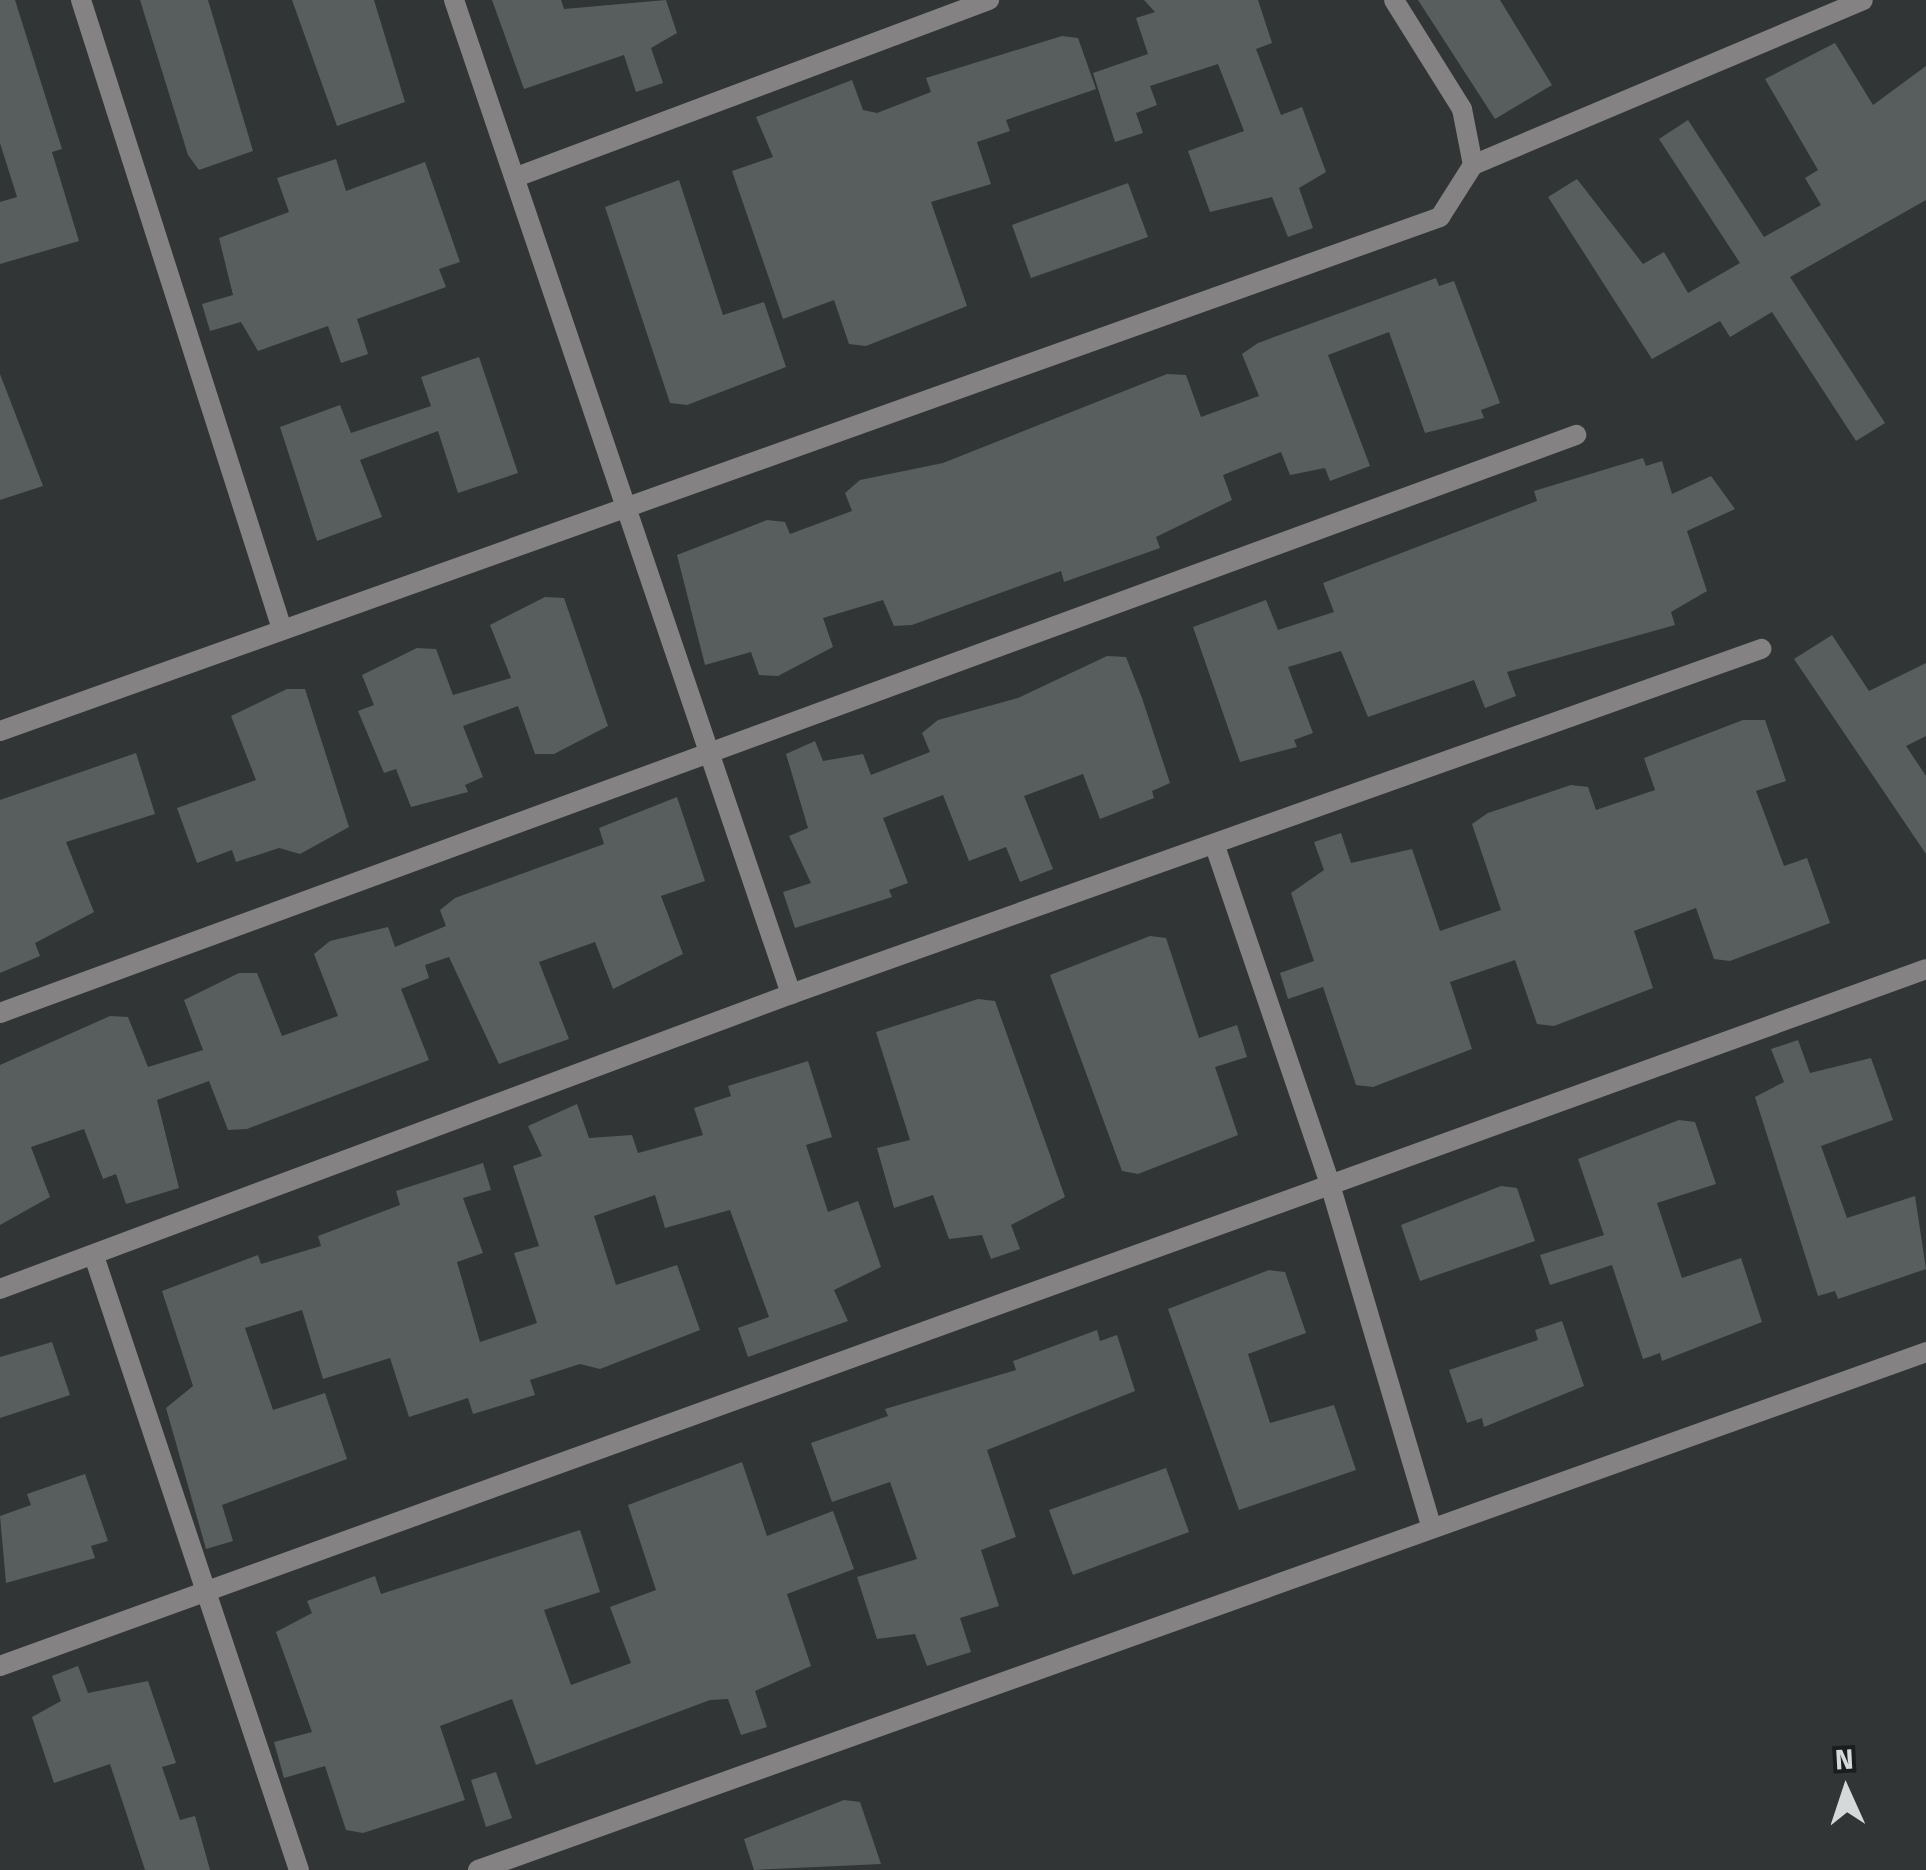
<!DOCTYPE html>
<html>
<head>
<meta charset="utf-8">
<style>
  body { margin:0 }
  #map { position:relative; width:1926px; height:1870px; overflow:hidden; background:#313536; font-family:"Fira Sans",sans-serif }
  div>[style] { position:absolute }
  .building>* { inset:0; background:#585d5e }
  .street>* { height:20px; margin:-10px; padding:0 10px; transform-origin:10px; border-radius:10px; background:#848283 }
  span { translate:-50% -50%; white-space:nowrap; text-align:center; line-height:1.15; -webkit-text-stroke:10px #1a1c1d; paint-order:stroke }
  .north { position:absolute; left:1796px; top:1740px; width:100px; height:100px; -webkit-text-stroke:8px #1a1c1d; paint-order:stroke; rotate:357deg; font-size:28px; font-weight:700; line-height:40px; text-align:center; color:#d6d9d9 }
  .north::after { content:''; display:block; margin:auto; width:35px; height:45px; background:#d6d9d9; clip-path:polygon(50% 0,100% 100%,50% 72%,0 100%) }
</style>
</head>
<body>
<div id="map">
  <div class="building">
    <div style="clip-path:polygon(0 0,15px 0,62px 149px,52px 152px,79px 241px,0 264px,0 202px,17px 197px,0 143px)"></div>
    <div style="clip-path:polygon(140px 0,208px 0,253px 151px,199px 170px,188px 155px)"></div>
    <div style="clip-path:polygon(292px 0,374px 0,405px 102px,337px 126px)"></div>
    <div style="clip-path:polygon(492px 0,561px 0,564px 9px,666px 0,677px 33px,651px 48px,663px 83px,636px 92px,624px 55px,524px 89px)"></div>
    <div style="clip-path:polygon(1144px 0,1258px 0,1272px 43px,1256px 49px,1281px 115px,1302px 107px,1326px 172px,1299px 188px,1313px 228px,1288px 237px,1272px 197px,1210px 212px,1188px 151px,1244px 131px,1218px 64px,1150px 86px,1157px 105px,1136px 113px,1143px 133px,1115px 142px,1093px 73px,1148px 54px,1136px 18px,1155px 12px)"></div>
    <div style="clip-path:polygon(1418px 0,1500px 0,1552px 85px,1495px 119px)"></div>
    <div style="clip-path:polygon(1062px 36px,1078px 38px,1096px 89px,1006px 120px,1010px 131px,977px 142px,991px 184px,931px 202px,967px 306px,866px 346px,849px 344px,834px 300px,783px 319px,732px 171px,773px 157px,756px 117px,852px 80px,863px 110px,877px 113px,931px 92px,926px 78px)"></div>
    <div style="clip-path:polygon(1835px 43px,1873px 105px,1926px 66px,1926px 200px,1790px 277px,1885px 423px,1856px 441px,1772px 312px,1730px 337px,1720px 321px,1652px 359px,1548px 197px,1577px 179px,1643px 264px,1664px 252px,1688px 293px,1740px 263px,1659px 139px,1688px 120px,1764px 237px,1821px 205px,1805px 178px,1818px 170px,1765px 79px)"></div>
    <div style="clip-path:polygon(336px 159px,346px 191px,425px 162px,460px 262px,439px 269px,446px 287px,357px 319px,368px 354px,341px 363px,328px 326px,258px 351px,241px 322px,210px 331px,202px 304px,233px 295px,219px 238px,289px 212px,277px 178px)"></div>
    <div style="clip-path:polygon(679px 180px,723px 315px,764px 302px,786px 367px,687px 405px,670px 403px,605px 207px)"></div>
    <div style="clip-path:polygon(1128px 183px,1148px 237px,1031px 278px,1012px 225px)"></div>
    <div style="clip-path:polygon(1436px 278px,1439px 286px,1454px 281px,1500px 403px,1481px 410px,1484px 418px,1425px 433px,1389px 332px,1328px 355px,1370px 466px,1330px 481px,1325px 468px,1290px 475px,1281px 452px,1223px 475px,1232px 500px,1156px 537px,1160px 548px,1064px 582px,1061px 571px,912px 625px,894px 626px,883px 600px,823px 618px,833px 647px,778px 676px,759px 675px,751px 652px,705px 665px,677px 555px,767px 520px,785px 522px,790px 534px,852px 511px,845px 493px,860px 480px,943px 463px,1167px 374px,1186px 375px,1201px 417px,1259px 396px,1242px 354px,1258px 343px)"></div>
    <div style="clip-path:polygon(479px 357px,518px 473px,458px 493px,438px 431px,360px 460px,382px 517px,317px 541px,280px 427px,340px 405px,351px 433px,431px 406px,421px 377px)"></div>
    <div style="clip-path:polygon(0 374px,43px 486px,0 500px)"></div>
    <div style="clip-path:polygon(1643px 458px,1646px 466px,1662px 461px,1672px 494px,1711px 476px,1735px 509px,1687px 531px,1707px 591px,1671px 612px,1675px 625px,1507px 672px,1516px 696px,1485px 708px,1474px 680px,1368px 717px,1341px 651px,1288px 667px,1313px 733px,1294px 740px,1297px 747px,1240px 762px,1193px 627px,1266px 600px,1278px 630px,1334px 612px,1323px 583px,1537px 501px,1534px 491px)"></div>
    <div style="clip-path:polygon(545px 597px,564px 598px,608px 726px,554px 754px,535px 754px,518px 706px,463px 726px,483px 777px,465px 785px,468px 792px,411px 807px,396px 769px,384px 773px,358px 711px,374px 705px,362px 675px,417px 648px,436px 649px,453px 695px,511px 678px,490px 625px)"></div>
    <div style="clip-path:polygon(1832px 635px,1869px 691px,1926px 663px,1926px 736px,1906px 746px,1926px 776px,1926px 854px,1794px 659px)"></div>
    <div style="clip-path:polygon(1107px 656px,1126px 657px,1142px 698px,1170px 783px,1152px 791px,1154px 798px,1100px 819px,1083px 774px,1024px 796px,1053px 869px,1020px 882px,1006px 847px,969px 861px,943px 795px,883px 818px,908px 883px,889px 890px,892px 897px,795px 928px,783px 892px,811px 883px,789px 836px,808px 828px,786px 754px,815px 741px,823px 761px,863px 754px,871px 775px,930px 752px,922px 733px,938px 720px,1018px 698px)"></div>
    <div style="clip-path:polygon(287px 689px,305px 689px,349px 827px,300px 854px,279px 848px,236px 862px,232px 850px,197px 863px,177px 808px,256px 780px,231px 716px)"></div>
    <div style="clip-path:polygon(1743px 720px,1765px 720px,1786px 781px,1756px 791px,1784px 866px,1807px 858px,1830px 923px,1730px 961px,1714px 959px,1696px 908px,1634px 931px,1653px 988px,1554px 1026px,1537px 1024px,1515px 960px,1450px 982px,1472px 1049px,1373px 1087px,1356px 1085px,1323px 987px,1288px 999px,1280px 973px,1314px 961px,1291px 893px,1324px 870px,1314px 842px,1341px 833px,1351px 863px,1412px 849px,1440px 931px,1501px 910px,1472px 824px,1488px 813px,1571px 785px,1588px 787px,1596px 810px,1655px 790px,1644px 758px)"></div>
    <div style="clip-path:polygon(136px 753px,155px 814px,66px 842px,94px 912px,35px 943px,40px 956px,0 973px,0 800px)"></div>
    <div style="clip-path:polygon(677px 797px,705px 881px,661px 896px,683px 954px,613px 989px,595px 942px,539px 962px,569px 1039px,499px 1064px,449px 957px,425px 965px,429px 978px,401px 989px,429px 1060px,247px 1129px,228px 1130px,209px 1081px,157px 1100px,179px 1188px,126px 1204px,116px 1174px,103px 1179px,84px 1129px,31px 1147px,50px 1197px,0 1225px,0 1065px,110px 1016px,128px 1017px,148px 1067px,203px 1050px,184px 1000px,239px 973px,257px 973px,282px 1036px,338px 1016px,314px 954px,330px 941px,388px 927px,395px 947px,446px 926px,440px 910px,455px 898px,604px 844px,599px 828px)"></div>
    <div style="clip-path:polygon(1150px 936px,1166px 938px,1199px 1038px,1237px 1025px,1247px 1057px,1215px 1067px,1238px 1135px,1138px 1174px,1122px 1171px,1050px 975px)"></div>
    <div style="clip-path:polygon(978px 999px,995px 1001px,1065px 1197px,1011px 1225px,1020px 1249px,991px 1259px,982px 1235px,949px 1239px,933px 1195px,894px 1208px,877px 1148px,910px 1140px,876px 1032px)"></div>
    <div style="clip-path:polygon(1798px 1040px,1810px 1073px,1871px 1058px,1893px 1120px,1821px 1146px,1847px 1218px,1915px 1196px,1926px 1269px,1838px 1299px,1835px 1291px,1818px 1296px,1755px 1097px,1784px 1082px,1771px 1049px)"></div>
    <div style="clip-path:polygon(808px 1061px,832px 1137px,806px 1145px,828px 1212px,858px 1201px,881px 1267px,834px 1290px,848px 1321px,748px 1357px,738px 1328px,769px 1317px,730px 1210px,665px 1228px,655px 1195px,594px 1216px,616px 1285px,677px 1265px,700px 1330px,600px 1369px,580px 1364px,530px 1380px,535px 1395px,473px 1414px,468px 1398px,409px 1417px,390px 1358px,323px 1379px,302px 1310px,245px 1328px,273px 1410px,325px 1393px,347px 1459px,222px 1505px,233px 1541px,206px 1549px,166px 1408px,193px 1386px,162px 1291px,258px 1255px,261px 1264px,321px 1246px,318px 1236px,400px 1205px,396px 1191px,483px 1163px,491px 1190px,463px 1198px,483px 1253px,457px 1262px,480px 1342px,537px 1323px,514px 1253px,539px 1246px,513px 1166px,542px 1156px,528px 1126px,577px 1104px,589px 1138px,632px 1135px,638px 1153px,703px 1135px,694px 1108px,731px 1096px,728px 1086px)"></div>
    <div style="clip-path:polygon(1679px 1120px,1695px 1122px,1716px 1184px,1657px 1203px,1682px 1278px,1741px 1258px,1762px 1322px,1662px 1361px,1660px 1353px,1643px 1359px,1612px 1265px,1550px 1285px,1540px 1255px,1604px 1235px,1578px 1159px)"></div>
    <div style="clip-path:polygon(1501px 1186px,1517px 1188px,1535px 1241px,1420px 1281px,1401px 1225px)"></div>
    <div style="clip-path:polygon(1269px 1270px,1285px 1272px,1306px 1333px,1248px 1354px,1270px 1423px,1334px 1405px,1356px 1470px,1239px 1510px,1168px 1309px)"></div>
    <div style="clip-path:polygon(1562px 1321px,1584px 1386px,1484px 1427px,1482px 1418px,1467px 1423px,1449px 1370px,1538px 1340px,1535px 1330px)"></div>
    <div style="clip-path:polygon(1097px 1330px,1100px 1341px,1117px 1335px,1135px 1391px,987px 1450px,1016px 1537px,981px 1550px,999px 1606px,960px 1618px,971px 1652px,927px 1666px,915px 1634px,877px 1639px,857px 1577px,917px 1559px,890px 1482px,832px 1502px,811px 1443px,888px 1416px,885px 1409px,1016px 1370px,1013px 1361px)"></div>
    <div style="clip-path:polygon(52px 1342px,70px 1395px,0 1418px,0 1357px)"></div>
    <div style="clip-path:polygon(742px 1462px,767px 1536px,833px 1511px,854px 1569px,787px 1594px,811px 1666px,755px 1691px,767px 1727px,741px 1735px,728px 1699px,710px 1700px,536px 1765px,512px 1699px,440px 1726px,465px 1800px,363px 1833px,346px 1830px,325px 1766px,284px 1778px,274px 1742px,312px 1732px,276px 1632px,312px 1613px,307px 1601px,375px 1576px,381px 1594px,580px 1530px,600px 1592px,544px 1610px,571px 1685px,631px 1663px,610px 1607px,656px 1590px,628px 1505px)"></div>
    <div style="clip-path:polygon(1166px 1468px,1189px 1532px,1073px 1575px,1049px 1510px)"></div>
    <div style="clip-path:polygon(85px 1474px,108px 1541px,91px 1546px,95px 1558px,6px 1583px,0 1516px,31px 1505px,27px 1494px)"></div>
    <div style="clip-path:polygon(78px 1666px,88px 1693px,148px 1681px,176px 1763px,162px 1767px,180px 1820px,195px 1816px,210px 1870px,145px 1870px,110px 1764px,54px 1783px,32px 1717px,61px 1701px,52px 1676px)"></div>
    <div style="clip-path:polygon(496px 1772px,512px 1818px,486px 1827px,471px 1780px)"></div>
    <div style="clip-path:polygon(844px 1800px,860px 1802px,881px 1864px,754px 1870px,744px 1839px)"></div>
  </div>
  <div class="street">
    <div style="left:81px;top:0;width:660px;rotate:72.28deg"></div>
    <div style="left:454px;top:0;width:1050px;rotate:71.27deg"></div>
    <div style="left:1473px;top:165px;width:423px;rotate:-22.9deg"></div>
    <div style="left:519px;top:176px;width:502px;rotate:-20.53deg"></div>
    <div style="left:0;top:731px;width:1529px;rotate:-19.64deg"></div>
    <div style="left:1440px;top:217px;width:62px;rotate:-57.6deg"></div>
    <div style="left:1473px;top:165px;width:57px;rotate:-101.1deg"></div>
    <div style="left:1462px;top:109px;width:128px;rotate:-122deg"></div>
    <div style="left:1216px;top:849px;width:351px;rotate:71.2deg"></div>
    <div style="left:1329px;top:1181px;width:359px;rotate:73.5deg"></div>
    <div style="left:0;top:1013px;width:1679px;rotate:-20.14deg"></div>
    <div style="left:94px;top:1256px;width:647px;rotate:71.54deg"></div>
    <div style="left:0;top:1289px;width:844px;rotate:-20.45deg"></div>
    <div style="left:791px;top:994px;width:1030px;rotate:-19.58deg"></div>
    <div style="left:0;top:1666px;width:2048px;rotate:-19.89deg"></div>
    <div style="left:478px;top:1870px;width:1538px;rotate:-19.68deg"></div>
  </div>
  <div class="north">N</div>
</div>
</body>
</html>
